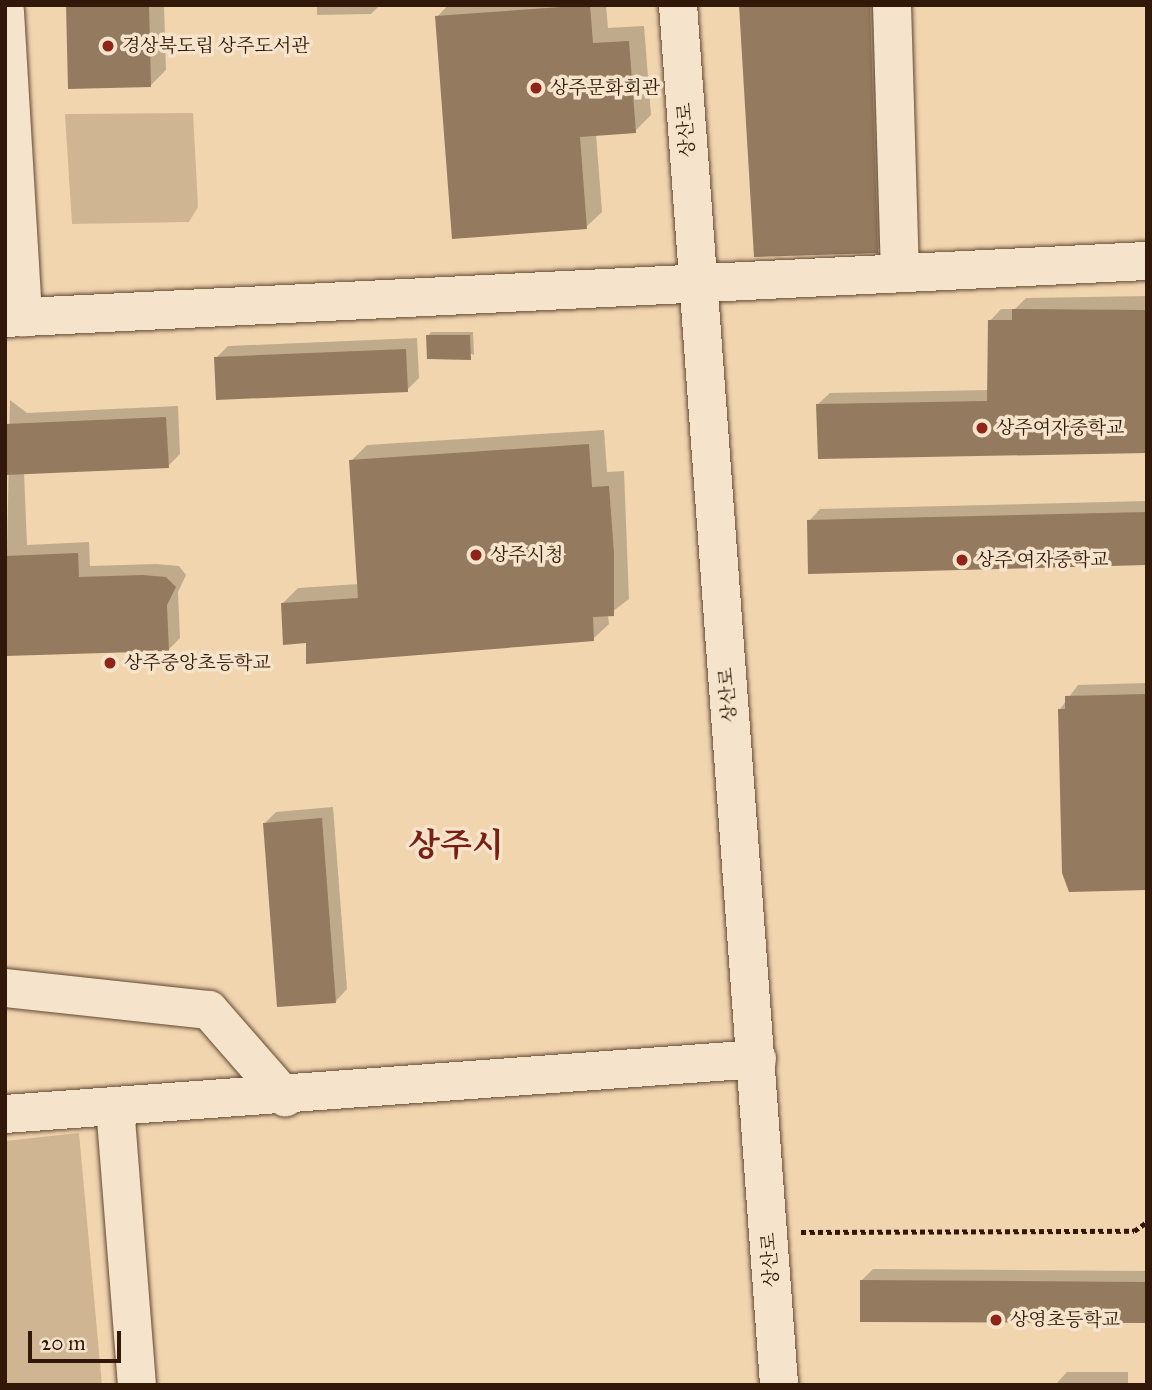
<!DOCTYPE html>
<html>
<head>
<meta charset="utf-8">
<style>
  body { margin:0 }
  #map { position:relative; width:1152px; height:1390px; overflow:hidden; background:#f0d5af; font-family:"IM FELL Great Primer","Noto Serif KR",serif }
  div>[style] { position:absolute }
  .green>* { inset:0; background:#d0b593 }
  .shadow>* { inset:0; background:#0003 }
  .building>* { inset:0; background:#947a5f }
  .path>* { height:4.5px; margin-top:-2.25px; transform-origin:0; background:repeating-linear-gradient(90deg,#311808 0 5px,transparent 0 8.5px) }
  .roads { filter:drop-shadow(0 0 2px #614732) drop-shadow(0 0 2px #614732) }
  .minor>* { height:38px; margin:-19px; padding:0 19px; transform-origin:19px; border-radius:19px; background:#f5e4cb }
  .dots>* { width:19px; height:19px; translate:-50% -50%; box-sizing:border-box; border:4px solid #f5e4cb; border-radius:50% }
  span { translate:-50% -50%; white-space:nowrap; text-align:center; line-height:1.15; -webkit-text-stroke:7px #f5e4cb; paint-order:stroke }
  .poi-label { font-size:19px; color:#311808 }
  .left { translate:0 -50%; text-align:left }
  .street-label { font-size:19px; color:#311808 }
  .town-label { font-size:33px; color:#7a1f14; font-weight:700 }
  .frame { position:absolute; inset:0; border:7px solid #311808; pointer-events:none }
  .scale { position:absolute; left:28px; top:1331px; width:93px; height:32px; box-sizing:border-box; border:4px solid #311808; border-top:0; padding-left:9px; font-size:21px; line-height:24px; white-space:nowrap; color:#311808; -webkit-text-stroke:5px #f5e4cb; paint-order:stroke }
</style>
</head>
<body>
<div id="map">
  <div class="green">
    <div style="clip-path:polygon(193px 113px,198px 207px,189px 222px,72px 224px,65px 114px)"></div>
    <div style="clip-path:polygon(79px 1133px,102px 1385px,5px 1385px,5px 1141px)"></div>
  </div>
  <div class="shadow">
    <div style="clip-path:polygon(68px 5px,164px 5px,166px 70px,150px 86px)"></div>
    <div style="clip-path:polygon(317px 5px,380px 5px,371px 14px,317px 15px)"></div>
    <div style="clip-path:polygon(448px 5px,606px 5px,608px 28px,644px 26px,651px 115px,635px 131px,596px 134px,602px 212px,586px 227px,437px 17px)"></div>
    <div style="clip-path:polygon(741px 5px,879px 5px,886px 241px,877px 251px)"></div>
    <div style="clip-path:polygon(1147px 296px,1147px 451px,818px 404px,830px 393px,989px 390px,990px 321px,1001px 309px,1015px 309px,1026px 298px)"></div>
    <div style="clip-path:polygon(431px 332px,473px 332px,474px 355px,428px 336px)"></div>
    <div style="clip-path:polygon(417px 338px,419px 378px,407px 390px,216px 358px,228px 346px)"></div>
    <div style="clip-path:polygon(10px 400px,27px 413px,178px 406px,180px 454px,168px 466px,24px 472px,27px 545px,89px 542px,90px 566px,156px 564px,179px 566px,186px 575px,178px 592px,180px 638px,168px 650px,5px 655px)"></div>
    <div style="clip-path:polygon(604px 430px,607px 472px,624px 471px,629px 599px,608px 615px,609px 624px,593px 639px,308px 641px,282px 604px,298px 588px,359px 584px,351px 461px,367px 445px)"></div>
    <div style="clip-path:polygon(1147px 501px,1147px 564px,809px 521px,820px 509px)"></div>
    <div style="clip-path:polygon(1147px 683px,1147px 888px,1060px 709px,1078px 685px)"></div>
    <div style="clip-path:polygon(333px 807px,347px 989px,336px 1001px,264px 824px,276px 812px)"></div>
    <div style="clip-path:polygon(873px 1269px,1147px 1271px,1147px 1321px,861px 1281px)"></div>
    <div style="clip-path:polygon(1067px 1372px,1128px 1372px,1128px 1385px,1055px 1385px)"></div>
  </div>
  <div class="building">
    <div style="clip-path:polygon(66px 5px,149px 5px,151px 87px,68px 89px)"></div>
    <div style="clip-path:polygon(590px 5px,593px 43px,629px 41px,636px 133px,580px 137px,587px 229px,452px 239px,435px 16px)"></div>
    <div style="clip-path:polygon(739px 5px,870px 5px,878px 253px,754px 257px)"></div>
    <div style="clip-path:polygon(1012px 309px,1147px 310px,1147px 453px,818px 459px,816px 404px,987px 401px,988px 320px,1012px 320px)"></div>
    <div style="clip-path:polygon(426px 335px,470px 335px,471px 360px,427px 359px)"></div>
    <div style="clip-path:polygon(406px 349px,408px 392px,216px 400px,214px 357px)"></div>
    <div style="clip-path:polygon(166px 417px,169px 468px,5px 475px,5px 424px)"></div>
    <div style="clip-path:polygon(589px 444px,592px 487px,609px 486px,614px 554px,614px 616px,593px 617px,594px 641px,306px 664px,306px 643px,283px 645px,281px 603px,358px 598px,349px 460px)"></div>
    <div style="clip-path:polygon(1147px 512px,1147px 565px,808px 574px,807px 520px)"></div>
    <div style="clip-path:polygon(78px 553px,79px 577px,143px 575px,166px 577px,176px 587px,167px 605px,169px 651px,5px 656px,5px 556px)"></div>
    <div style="clip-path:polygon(1147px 694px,1147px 890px,1069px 892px,1062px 873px,1058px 709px,1065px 709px,1065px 696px)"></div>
    <div style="clip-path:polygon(322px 818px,336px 1003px,277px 1007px,263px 823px)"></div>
    <div style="clip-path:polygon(860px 1280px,1147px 1282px,1147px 1323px,860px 1322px)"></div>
  </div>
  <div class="path">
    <div style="left:801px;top:1232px;width:333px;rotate:-0.2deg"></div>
    <div style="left:1134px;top:1231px;width:16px;rotate:-35deg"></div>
  </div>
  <div class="roads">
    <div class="minor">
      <div style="left:678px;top:5px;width:1384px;rotate:85.81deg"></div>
      <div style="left:892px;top:5px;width:267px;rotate:88.3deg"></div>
      <div style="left:5px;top:12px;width:306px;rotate:86.6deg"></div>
      <div style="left:5px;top:318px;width:1143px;rotate:-2.86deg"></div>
      <div style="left:5px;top:988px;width:205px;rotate:6.2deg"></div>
      <div style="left:209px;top:1010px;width:116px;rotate:48.9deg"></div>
      <div style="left:115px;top:1106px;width:280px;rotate:85.5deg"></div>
      <div style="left:5px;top:1114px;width:754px;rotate:-4.18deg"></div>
    </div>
  </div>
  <div class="dots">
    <div style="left:108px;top:46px;background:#8f2418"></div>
    <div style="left:536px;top:88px;background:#8f2418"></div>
    <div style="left:982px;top:428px;background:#8f2418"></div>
    <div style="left:476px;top:555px;background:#8f2418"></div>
    <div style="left:962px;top:560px;background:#8f2418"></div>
    <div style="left:110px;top:663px;background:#8f2418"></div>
    <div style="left:996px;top:1320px;background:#8f2418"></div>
  </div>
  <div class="poi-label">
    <span class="left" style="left:122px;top:46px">경상북도립 상주도서관</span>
    <span class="left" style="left:550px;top:88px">상주문화회관</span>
    <span class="left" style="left:996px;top:428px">상주여자중학교</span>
    <span class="left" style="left:490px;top:555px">상주시청</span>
    <span class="left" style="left:976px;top:560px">상주 여자중학교</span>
    <span class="left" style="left:124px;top:663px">상주중앙초등학교</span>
    <span class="left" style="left:1010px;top:1320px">상영초등학교</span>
  </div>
  <div class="street-label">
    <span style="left:686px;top:130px;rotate:-94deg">상산로</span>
    <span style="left:728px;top:695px;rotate:-95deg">상산로</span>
    <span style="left:770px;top:1260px;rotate:-94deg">상산로</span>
  </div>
  <div class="town-label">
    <span style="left:456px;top:846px">상주시</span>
  </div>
  <div class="frame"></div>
  <div class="scale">20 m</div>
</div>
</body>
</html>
